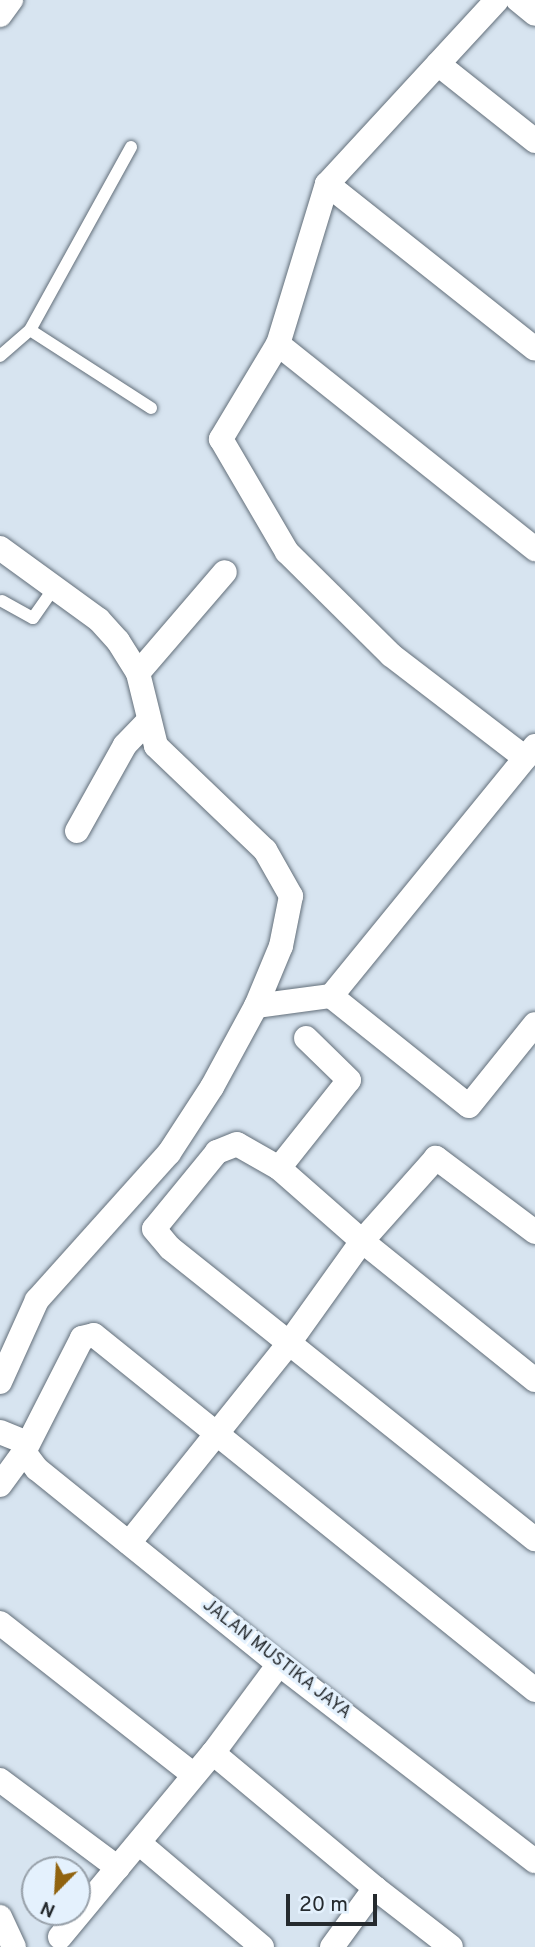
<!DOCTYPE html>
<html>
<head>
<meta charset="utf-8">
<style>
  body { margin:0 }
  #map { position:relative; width:535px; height:1947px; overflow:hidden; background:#d7e4f0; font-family:Overpass,sans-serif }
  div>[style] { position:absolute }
  .roads { filter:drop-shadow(0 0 2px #636f7a) drop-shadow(0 0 2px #636f7a) }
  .lane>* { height:12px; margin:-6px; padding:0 6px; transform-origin:6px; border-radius:6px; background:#fff }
  .street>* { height:24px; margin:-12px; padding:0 12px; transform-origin:12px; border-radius:12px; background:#fff }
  span { translate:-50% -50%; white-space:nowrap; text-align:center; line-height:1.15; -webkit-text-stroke:6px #e4f1fd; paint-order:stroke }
  .street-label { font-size:18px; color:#252a2e }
  .north { position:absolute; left:21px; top:1856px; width:70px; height:70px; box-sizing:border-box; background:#e4f1fd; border:2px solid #98a1aa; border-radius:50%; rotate:204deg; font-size:19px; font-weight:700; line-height:28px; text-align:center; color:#252a2e }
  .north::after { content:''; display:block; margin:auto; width:24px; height:32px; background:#91630e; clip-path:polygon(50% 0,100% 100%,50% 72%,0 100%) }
  .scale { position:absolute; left:286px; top:1894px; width:91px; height:32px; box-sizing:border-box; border:4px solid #252a2e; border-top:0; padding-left:9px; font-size:21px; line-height:24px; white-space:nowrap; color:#252a2e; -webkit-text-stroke:5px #e4f1fd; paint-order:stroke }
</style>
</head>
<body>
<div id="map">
  <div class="roads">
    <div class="lane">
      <div style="left:30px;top:330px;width:209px;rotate:-61.1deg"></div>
      <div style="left:0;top:356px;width:40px;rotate:-41deg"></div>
      <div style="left:30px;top:330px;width:144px;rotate:32.8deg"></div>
      <div style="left:2px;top:601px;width:35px;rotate:29deg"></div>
      <div style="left:33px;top:618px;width:35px;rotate:-55deg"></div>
    </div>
    <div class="street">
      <div style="left:497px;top:0;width:251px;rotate:132.7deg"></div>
      <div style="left:327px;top:184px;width:167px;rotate:107deg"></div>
      <div style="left:278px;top:344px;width:111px;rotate:121deg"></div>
      <div style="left:221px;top:439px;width:131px;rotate:59.7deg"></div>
      <div style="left:287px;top:552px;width:146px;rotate:44.7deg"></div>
      <div style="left:391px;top:655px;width:169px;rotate:37.5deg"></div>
      <div style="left:518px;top:0;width:22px;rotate:39deg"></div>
      <div style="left:0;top:15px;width:19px;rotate:-54deg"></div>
      <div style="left:438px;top:64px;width:124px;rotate:38.4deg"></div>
      <div style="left:327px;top:184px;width:265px;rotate:38.4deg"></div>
      <div style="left:278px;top:344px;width:329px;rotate:38.6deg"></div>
      <div style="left:0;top:548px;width:122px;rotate:36deg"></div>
      <div style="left:99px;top:620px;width:28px;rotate:48deg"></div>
      <div style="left:118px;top:641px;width:38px;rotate:58deg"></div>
      <div style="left:138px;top:673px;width:75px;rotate:76.1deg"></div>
      <div style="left:156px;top:746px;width:151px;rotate:43.7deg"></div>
      <div style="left:265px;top:850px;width:53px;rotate:60.5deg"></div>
      <div style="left:291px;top:896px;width:51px;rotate:101.3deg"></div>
      <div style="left:281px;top:946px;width:65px;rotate:112.6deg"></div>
      <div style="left:256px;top:1006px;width:92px;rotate:118.5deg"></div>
      <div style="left:212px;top:1087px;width:79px;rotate:123.1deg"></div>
      <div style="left:169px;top:1153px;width:198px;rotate:131.9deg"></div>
      <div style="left:37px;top:1300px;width:90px;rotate:114.3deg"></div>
      <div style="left:138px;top:673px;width:133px;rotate:-49.3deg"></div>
      <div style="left:535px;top:746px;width:323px;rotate:129.2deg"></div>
      <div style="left:331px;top:996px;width:176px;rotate:38.6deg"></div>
      <div style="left:469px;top:1106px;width:105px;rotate:-51.2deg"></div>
      <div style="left:77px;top:831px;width:98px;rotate:-60.8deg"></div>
      <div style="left:125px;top:745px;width:33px;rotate:-46deg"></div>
      <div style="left:256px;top:1006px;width:76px;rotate:-7.6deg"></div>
      <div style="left:279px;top:1168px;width:112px;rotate:-51.5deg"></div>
      <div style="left:349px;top:1080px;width:60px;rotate:-135.7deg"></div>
      <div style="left:535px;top:1232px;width:124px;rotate:-143.2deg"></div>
      <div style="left:436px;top:1158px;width:111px;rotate:131.7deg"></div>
      <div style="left:362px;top:1241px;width:111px;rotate:-138.7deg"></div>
      <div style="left:279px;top:1168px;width:48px;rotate:-150.3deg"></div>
      <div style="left:237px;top:1144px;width:22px;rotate:158deg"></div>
      <div style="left:217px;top:1152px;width:99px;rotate:129.3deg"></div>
      <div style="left:154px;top:1229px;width:25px;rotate:50deg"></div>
      <div style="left:170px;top:1248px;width:467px;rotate:38.6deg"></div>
      <div style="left:0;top:1432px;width:27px;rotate:22deg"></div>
      <div style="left:24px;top:1452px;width:21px;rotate:53deg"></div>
      <div style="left:37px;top:1469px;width:311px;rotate:38.9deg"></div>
      <div style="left:279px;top:1664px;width:323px;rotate:37.6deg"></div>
      <div style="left:0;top:1485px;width:41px;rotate:-54deg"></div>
      <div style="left:24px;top:1452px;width:128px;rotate:-63deg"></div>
      <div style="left:82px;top:1338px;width:12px;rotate:-14deg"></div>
      <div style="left:94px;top:1335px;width:566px;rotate:38.83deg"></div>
      <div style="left:129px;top:1543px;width:256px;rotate:-51.3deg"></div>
      <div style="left:289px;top:1343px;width:125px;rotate:-54.4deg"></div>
      <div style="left:362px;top:1241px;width:222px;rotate:38.8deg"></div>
      <div style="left:0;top:1623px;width:246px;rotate:38.1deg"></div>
      <div style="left:213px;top:1753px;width:211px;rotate:39.8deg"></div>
      <div style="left:0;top:1780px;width:147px;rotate:36.7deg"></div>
      <div style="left:139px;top:1843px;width:161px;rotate:40.2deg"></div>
      <div style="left:0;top:1917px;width:33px;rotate:65deg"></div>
      <div style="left:60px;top:1937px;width:239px;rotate:-50.3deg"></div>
      <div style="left:213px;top:1753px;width:111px;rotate:-53.4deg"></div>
      <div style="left:332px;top:1947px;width:73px;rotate:-53.9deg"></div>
      <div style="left:375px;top:1888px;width:96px;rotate:37.8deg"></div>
    </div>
  </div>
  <div class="street-label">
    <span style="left:276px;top:1660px;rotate:38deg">JALAN MUSTIKA JAYA</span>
  </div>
  <div class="north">N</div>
  <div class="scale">20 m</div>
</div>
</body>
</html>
